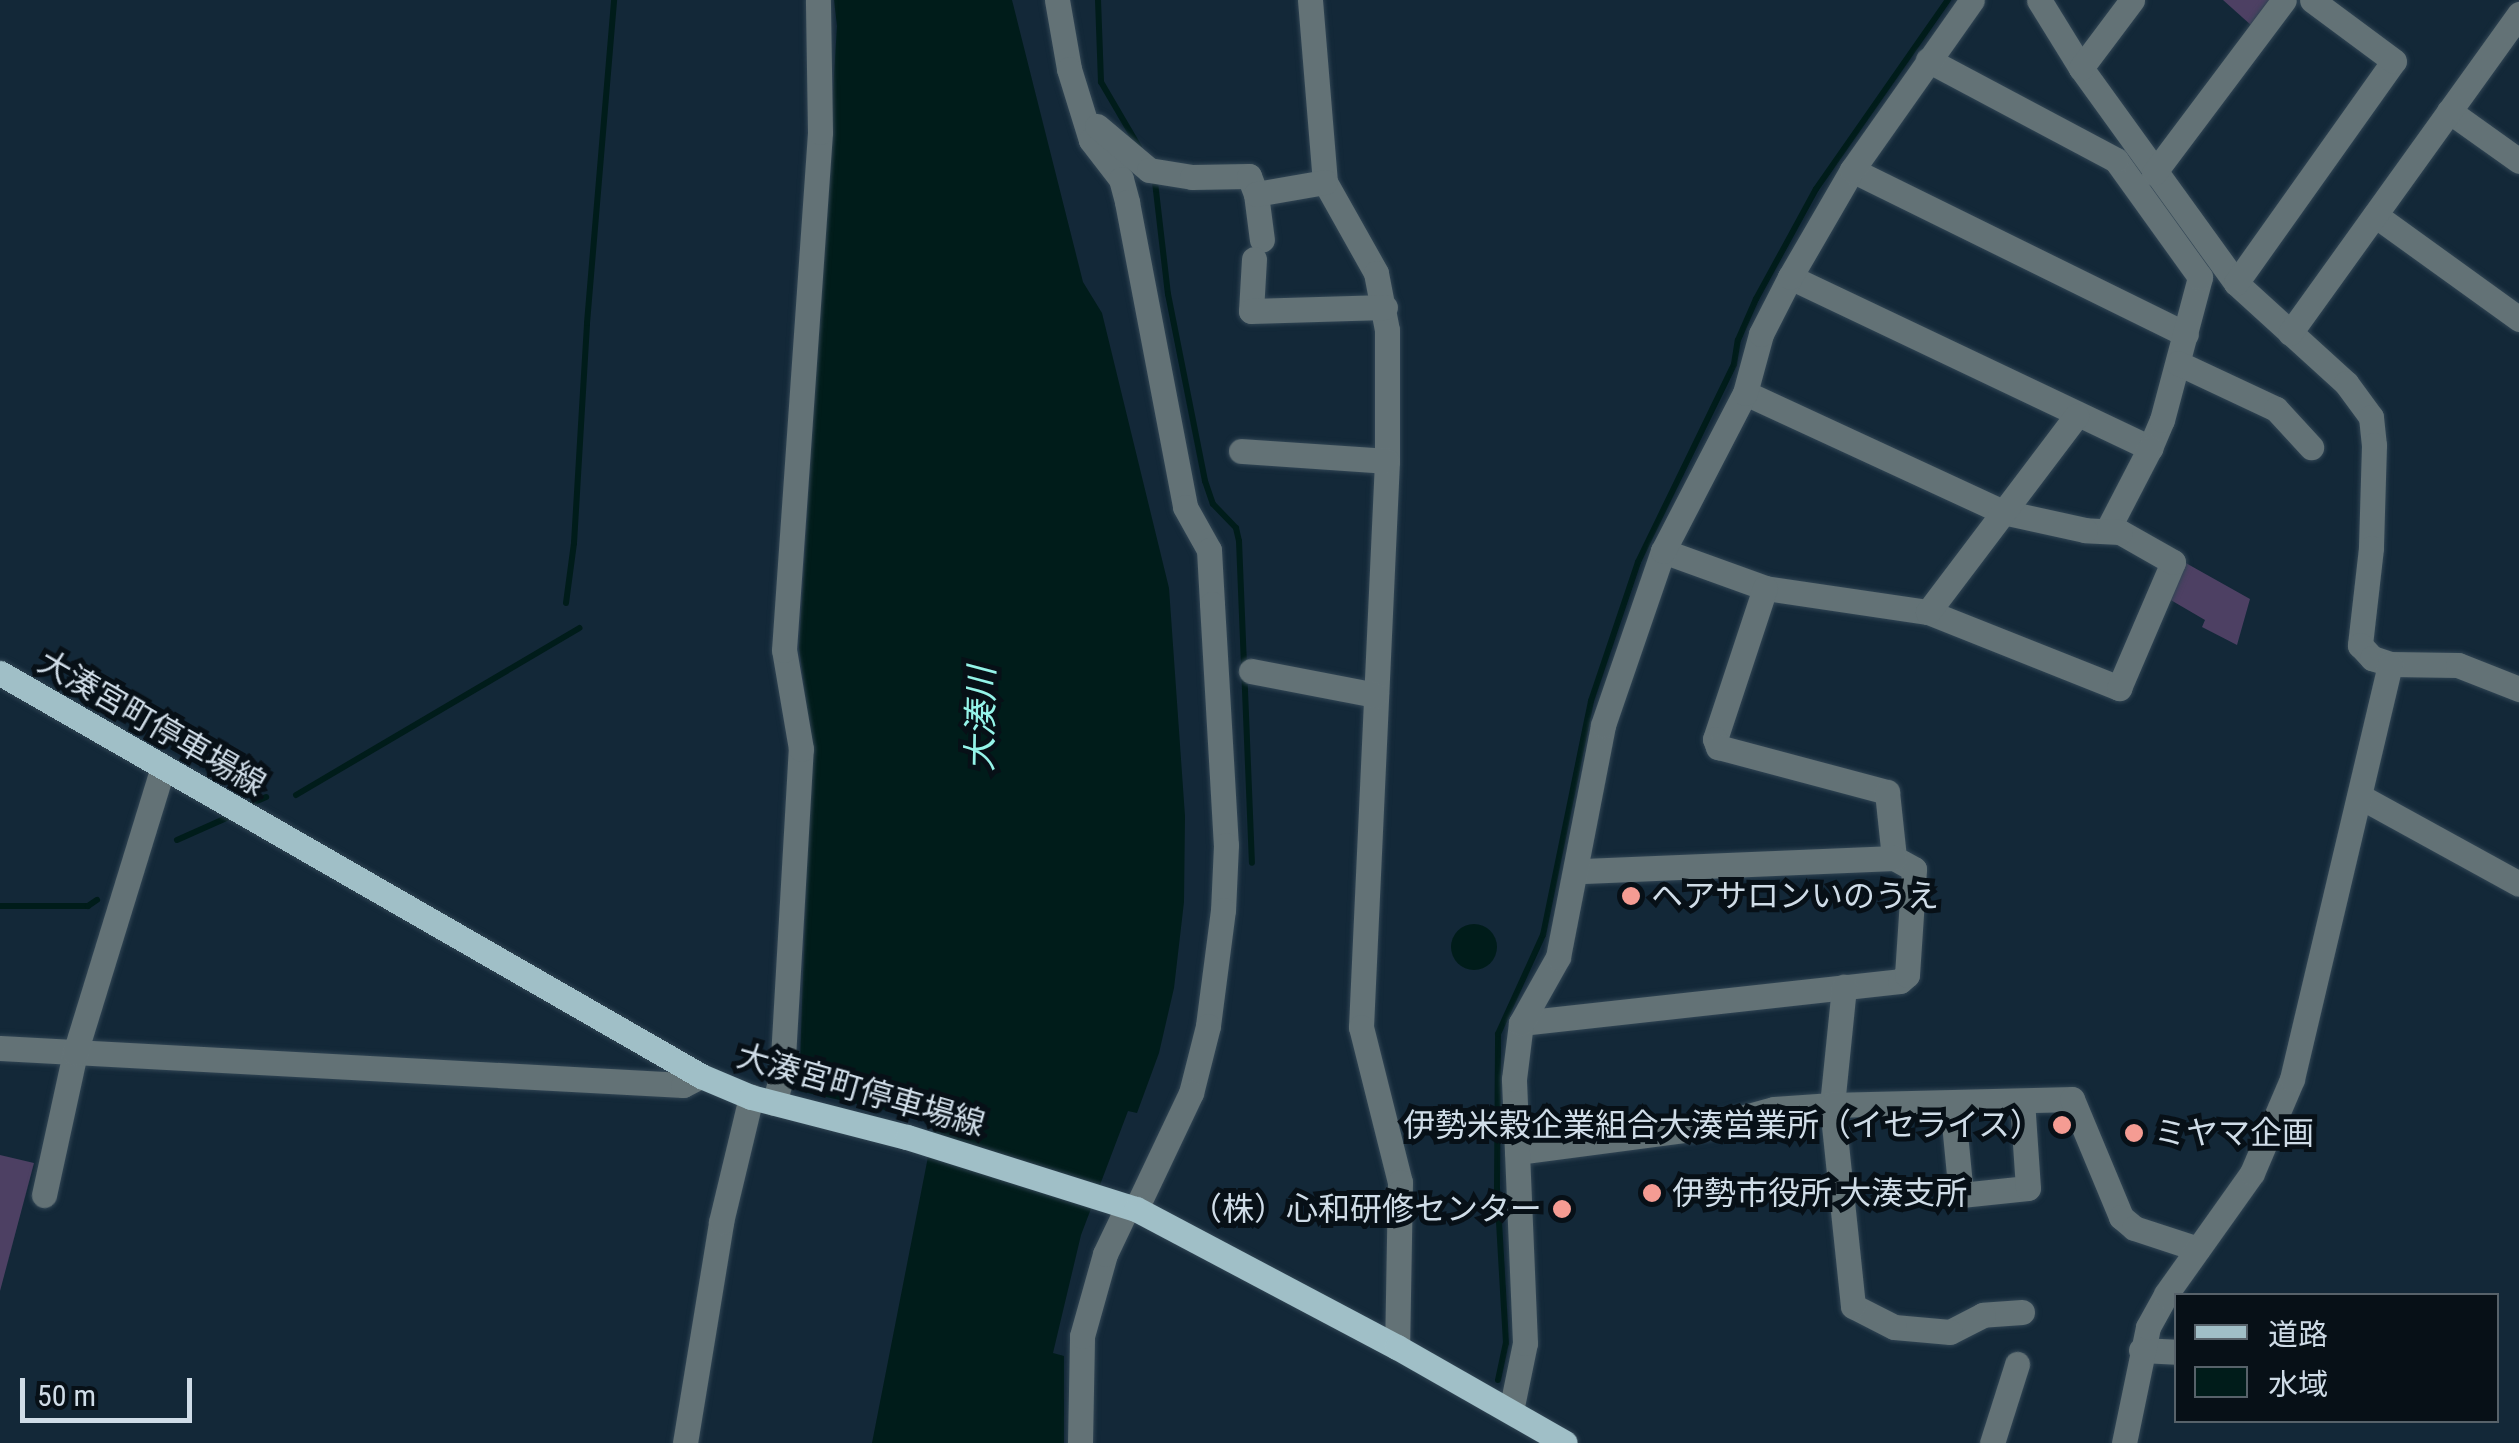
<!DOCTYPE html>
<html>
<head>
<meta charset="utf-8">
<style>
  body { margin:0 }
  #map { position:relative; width:2519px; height:1443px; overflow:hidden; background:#132838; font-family:"Roboto Condensed","Noto Sans JP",sans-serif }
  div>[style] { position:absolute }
  .green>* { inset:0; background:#4d4063 }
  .water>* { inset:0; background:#001c1a }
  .round { border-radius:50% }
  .stream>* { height:6px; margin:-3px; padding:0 3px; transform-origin:3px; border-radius:3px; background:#001c1a }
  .roads { filter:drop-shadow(0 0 2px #314554) drop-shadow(0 0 2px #314554) }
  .minor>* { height:25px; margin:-12.5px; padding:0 12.5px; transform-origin:12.5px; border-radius:12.5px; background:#637276 }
  .major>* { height:25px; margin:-12.5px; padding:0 12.5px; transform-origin:12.5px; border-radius:12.5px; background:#a0bfc7 }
  .dots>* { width:28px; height:28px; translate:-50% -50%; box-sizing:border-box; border:5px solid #071017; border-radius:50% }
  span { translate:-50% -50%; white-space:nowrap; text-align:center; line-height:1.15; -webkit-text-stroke:10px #071017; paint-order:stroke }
  .street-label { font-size:32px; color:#cfdce7 }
  .poi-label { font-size:32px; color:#cfdce7 }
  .left { translate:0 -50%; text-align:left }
  .right { translate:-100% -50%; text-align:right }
  .water-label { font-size:35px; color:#95f4e9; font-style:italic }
  .legend { position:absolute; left:2174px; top:1293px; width:325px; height:130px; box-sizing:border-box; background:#071017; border:2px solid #57626a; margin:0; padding:12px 18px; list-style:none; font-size:30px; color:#cfdce7 }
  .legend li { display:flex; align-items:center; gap:20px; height:50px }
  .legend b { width:50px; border:2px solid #57626a }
  .scale { position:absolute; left:20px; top:1378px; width:172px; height:45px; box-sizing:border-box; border:5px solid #cfdce7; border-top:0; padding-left:12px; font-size:30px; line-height:35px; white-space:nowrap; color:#cfdce7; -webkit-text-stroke:8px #071017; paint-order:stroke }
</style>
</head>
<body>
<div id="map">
  <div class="green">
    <div style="clip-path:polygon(2223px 0,2272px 0,2252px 26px)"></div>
    <div style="clip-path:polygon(2184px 562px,2250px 599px,2237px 645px,2202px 627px,2205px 620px,2169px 599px)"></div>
    <div style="clip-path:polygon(0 1155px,34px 1163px,0 1291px)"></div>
  </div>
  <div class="water">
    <div style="clip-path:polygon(834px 0,1012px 0,1083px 282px,1102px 313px,1169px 588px,1185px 816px,1184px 902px,1174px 988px,1159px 1053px,1137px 1113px,1128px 1111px,1081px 1235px,1053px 1353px,1064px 1356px,1064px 1443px,872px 1443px,935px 1121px,799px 1091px,811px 741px,799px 647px,837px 26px)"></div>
    <div class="round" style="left:1451px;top:924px;width:46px;height:46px"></div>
  </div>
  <div class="stream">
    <div style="left:1098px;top:0;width:82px;rotate:87.9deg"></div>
    <div style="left:1101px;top:82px;width:75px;rotate:59.7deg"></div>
    <div style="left:1155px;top:182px;width:113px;rotate:83.4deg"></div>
    <div style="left:1168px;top:294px;width:191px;rotate:78.8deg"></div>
    <div style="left:1205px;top:481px;width:24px;rotate:71deg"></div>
    <div style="left:1213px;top:504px;width:33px;rotate:46deg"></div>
    <div style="left:1236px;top:528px;width:13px;rotate:77deg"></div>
    <div style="left:1239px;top:541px;width:322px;rotate:87.7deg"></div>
    <div style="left:566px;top:603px;width:61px;rotate:-82.4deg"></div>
    <div style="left:574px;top:543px;width:220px;rotate:-86.6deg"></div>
    <div style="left:587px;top:323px;width:324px;rotate:-85.2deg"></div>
    <div style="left:296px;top:795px;width:329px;rotate:-30.5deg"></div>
    <div style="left:245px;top:806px;width:23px;rotate:-23deg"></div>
    <div style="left:177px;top:840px;width:59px;rotate:-24deg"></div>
    <div style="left:0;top:906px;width:88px"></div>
    <div style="left:88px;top:906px;width:11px;rotate:-34deg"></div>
    <div style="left:1498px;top:1380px;width:38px;rotate:-78deg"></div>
    <div style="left:1506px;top:1343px;width:154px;rotate:-93.3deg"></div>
    <div style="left:1497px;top:1189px;width:155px;rotate:-89.6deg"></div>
    <div style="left:1498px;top:1034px;width:109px;rotate:-65.6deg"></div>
    <div style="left:1543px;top:935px;width:239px;rotate:-78.4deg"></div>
    <div style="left:1591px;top:701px;width:147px;rotate:-71.3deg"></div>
    <div style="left:1638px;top:562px;width:220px;rotate:-64.1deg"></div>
    <div style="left:1734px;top:364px;width:24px;rotate:-81deg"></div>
    <div style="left:1738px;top:340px;width:45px;rotate:-66.3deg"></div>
    <div style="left:1756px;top:299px;width:125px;rotate:-61.4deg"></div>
    <div style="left:1816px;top:189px;width:231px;rotate:-55.1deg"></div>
  </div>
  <div class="roads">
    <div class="minor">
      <div style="left:1057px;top:0;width:70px;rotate:80.1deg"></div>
      <div style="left:1069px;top:69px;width:74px;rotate:72.8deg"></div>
      <div style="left:1091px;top:140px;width:49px;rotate:52.4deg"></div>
      <div style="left:1121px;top:179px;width:24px;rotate:75deg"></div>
      <div style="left:1127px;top:202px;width:310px;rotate:79.2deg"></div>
      <div style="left:1185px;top:507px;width:49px;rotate:60.8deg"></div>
      <div style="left:1209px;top:550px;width:54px;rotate:86.8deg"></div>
      <div style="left:1212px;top:604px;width:241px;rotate:86.7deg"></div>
      <div style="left:1226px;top:845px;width:65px;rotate:92.6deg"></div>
      <div style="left:1223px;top:910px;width:117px;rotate:97.4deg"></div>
      <div style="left:1208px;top:1026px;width:69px;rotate:104.2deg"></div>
      <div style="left:1191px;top:1093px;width:128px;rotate:115.4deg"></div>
      <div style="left:1310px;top:0;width:183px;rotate:85.3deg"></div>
      <div style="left:1325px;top:182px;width:104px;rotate:60.7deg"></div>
      <div style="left:1376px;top:273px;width:58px;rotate:79.1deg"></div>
      <div style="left:1387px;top:330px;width:131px;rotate:90deg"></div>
      <div style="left:1387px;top:461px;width:567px;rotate:92.63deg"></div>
      <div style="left:1361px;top:1027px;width:160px;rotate:75.9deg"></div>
      <div style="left:1400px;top:1182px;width:165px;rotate:91deg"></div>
      <div style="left:2039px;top:0;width:80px;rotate:58.3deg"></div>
      <div style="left:2081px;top:68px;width:265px;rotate:54.2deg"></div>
      <div style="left:2236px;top:283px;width:149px;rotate:42.3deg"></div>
      <div style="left:2346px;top:383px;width:42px;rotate:53.7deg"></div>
      <div style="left:2371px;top:417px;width:28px;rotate:84deg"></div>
      <div style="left:2374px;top:445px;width:103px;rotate:91.7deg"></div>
      <div style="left:2371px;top:548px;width:98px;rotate:96.5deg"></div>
      <div style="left:2360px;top:645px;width:18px;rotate:47deg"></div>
      <div style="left:2372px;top:658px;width:19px;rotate:18deg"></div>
      <div style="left:2390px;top:664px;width:68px;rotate:0.8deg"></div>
      <div style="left:2458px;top:665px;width:66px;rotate:21.5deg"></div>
      <div style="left:2081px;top:68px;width:85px;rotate:-53.1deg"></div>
      <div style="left:2449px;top:111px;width:86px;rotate:35.5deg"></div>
      <div style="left:1097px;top:126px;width:68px;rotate:40.2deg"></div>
      <div style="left:1149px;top:170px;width:44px;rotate:9.2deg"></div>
      <div style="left:1192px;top:177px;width:57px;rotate:-1deg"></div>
      <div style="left:1249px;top:176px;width:19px;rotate:69deg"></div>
      <div style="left:1256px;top:194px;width:46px;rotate:82.6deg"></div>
      <div style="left:1852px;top:170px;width:372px;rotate:26.2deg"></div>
      <div style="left:2154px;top:173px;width:216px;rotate:-53.1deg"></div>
      <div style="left:1256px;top:194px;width:70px;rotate:-9.9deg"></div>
      <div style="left:2375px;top:215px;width:178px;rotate:35.8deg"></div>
      <div style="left:1254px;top:259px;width:52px;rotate:93.3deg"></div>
      <div style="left:1251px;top:311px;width:134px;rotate:-1.7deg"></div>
      <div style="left:1790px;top:277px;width:399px;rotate:25.4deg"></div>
      <div style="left:2150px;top:448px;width:30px;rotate:-67deg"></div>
      <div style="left:2162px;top:420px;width:148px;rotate:-75.1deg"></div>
      <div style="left:2200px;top:277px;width:144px;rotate:-125.7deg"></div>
      <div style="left:2116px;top:160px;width:213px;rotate:-152deg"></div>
      <div style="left:2236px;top:283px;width:272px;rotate:-54.6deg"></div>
      <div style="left:2394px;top:61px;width:102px;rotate:-143.4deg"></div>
      <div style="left:2290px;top:333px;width:393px;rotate:-54.3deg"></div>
      <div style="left:2178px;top:363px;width:108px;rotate:25.1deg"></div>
      <div style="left:2276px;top:409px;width:52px;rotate:47.4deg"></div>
      <div style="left:1241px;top:451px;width:146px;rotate:3.9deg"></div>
      <div style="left:2108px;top:529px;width:91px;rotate:-62.6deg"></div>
      <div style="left:1663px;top:551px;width:109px;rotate:19.9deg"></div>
      <div style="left:1765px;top:588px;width:165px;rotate:8.4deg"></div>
      <div style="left:1928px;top:612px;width:206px;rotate:21.7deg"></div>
      <div style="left:2119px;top:688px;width:137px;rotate:-66.8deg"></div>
      <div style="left:2173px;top:562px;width:61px;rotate:-150.5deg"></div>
      <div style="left:2120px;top:532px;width:35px;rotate:-177deg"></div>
      <div style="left:2085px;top:530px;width:84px;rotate:-167.6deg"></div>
      <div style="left:2003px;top:512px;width:284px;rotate:-155.2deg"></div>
      <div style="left:1765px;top:588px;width:159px;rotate:108.3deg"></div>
      <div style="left:1715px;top:739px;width:9px;rotate:69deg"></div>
      <div style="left:1718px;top:747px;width:175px;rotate:14.9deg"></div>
      <div style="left:1887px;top:792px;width:66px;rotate:83.9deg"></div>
      <div style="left:1928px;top:612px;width:246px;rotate:-52.9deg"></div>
      <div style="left:1251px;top:671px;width:127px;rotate:10.9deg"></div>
      <div style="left:2361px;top:797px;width:180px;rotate:28.8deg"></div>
      <div style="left:1521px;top:1023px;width:381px;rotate:-6.3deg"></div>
      <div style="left:1900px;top:981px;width:9px;rotate:-41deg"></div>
      <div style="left:1907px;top:975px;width:106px;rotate:-86.2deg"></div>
      <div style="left:1914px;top:869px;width:23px;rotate:-151deg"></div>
      <div style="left:1894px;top:858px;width:316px;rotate:177.6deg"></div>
      <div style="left:0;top:1048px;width:684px;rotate:3.1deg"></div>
      <div style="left:683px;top:1085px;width:20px;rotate:-27deg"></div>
      <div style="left:774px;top:1103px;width:29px;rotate:-74deg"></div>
      <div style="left:782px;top:1075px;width:327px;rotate:-86.7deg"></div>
      <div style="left:801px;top:749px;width:100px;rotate:-99.7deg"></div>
      <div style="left:784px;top:650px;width:519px;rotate:-86.02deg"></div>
      <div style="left:820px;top:132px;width:132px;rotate:-90.9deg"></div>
      <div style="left:1952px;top:1103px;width:92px;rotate:84.4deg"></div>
      <div style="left:1961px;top:1195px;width:67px;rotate:-6deg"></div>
      <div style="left:2028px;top:1188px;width:87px;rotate:-93.9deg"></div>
      <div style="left:1517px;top:1152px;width:193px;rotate:-7.5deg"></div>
      <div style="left:1708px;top:1127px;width:68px;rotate:-15.3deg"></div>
      <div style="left:1774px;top:1109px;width:58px;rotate:-3.9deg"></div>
      <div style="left:1832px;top:1105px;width:119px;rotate:-84.2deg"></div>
      <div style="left:44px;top:1195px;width:145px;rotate:-77.7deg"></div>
      <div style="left:75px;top:1053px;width:299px;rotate:-72.9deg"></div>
      <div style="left:2022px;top:1312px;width:39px;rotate:176deg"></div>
      <div style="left:1983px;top:1315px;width:37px;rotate:153deg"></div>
      <div style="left:1950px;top:1332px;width:56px;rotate:-174.9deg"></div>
      <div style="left:1894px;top:1327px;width:46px;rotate:-152.9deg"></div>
      <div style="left:1853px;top:1306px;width:202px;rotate:-96deg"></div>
      <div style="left:1832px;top:1105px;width:240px;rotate:-1.4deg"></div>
      <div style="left:2072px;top:1099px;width:128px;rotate:67.4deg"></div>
      <div style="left:2121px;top:1217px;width:17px;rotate:40deg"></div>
      <div style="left:2134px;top:1228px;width:67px;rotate:18.2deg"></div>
      <div style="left:2141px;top:1350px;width:35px;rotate:3deg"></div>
      <div style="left:1511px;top:1411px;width:69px;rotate:-78.4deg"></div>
      <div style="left:1525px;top:1343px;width:264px;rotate:-92.4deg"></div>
      <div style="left:1514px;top:1079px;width:56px;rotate:-82.9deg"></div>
      <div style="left:1521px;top:1023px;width:76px;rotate:-60.7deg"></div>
      <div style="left:1558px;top:957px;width:236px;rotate:-79deg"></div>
      <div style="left:1603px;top:725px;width:184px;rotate:-71deg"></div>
      <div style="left:1663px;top:551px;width:178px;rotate:-62.6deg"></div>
      <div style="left:1745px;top:393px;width:61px;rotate:-74.8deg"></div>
      <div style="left:1761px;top:334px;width:64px;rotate:-63deg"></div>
      <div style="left:1790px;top:277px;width:124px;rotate:-59.9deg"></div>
      <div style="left:1852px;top:170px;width:208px;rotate:-54.8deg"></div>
      <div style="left:685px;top:1443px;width:224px;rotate:-80.7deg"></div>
      <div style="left:721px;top:1222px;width:129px;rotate:-76.5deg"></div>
      <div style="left:1080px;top:1443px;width:107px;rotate:-88.9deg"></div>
      <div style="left:1082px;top:1336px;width:85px;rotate:-74.3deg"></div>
      <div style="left:1105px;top:1254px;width:53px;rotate:-64.4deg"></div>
      <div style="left:1992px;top:1443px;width:83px;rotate:-72.4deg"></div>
      <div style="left:2124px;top:1443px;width:118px;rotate:-78.3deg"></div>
      <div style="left:2148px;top:1327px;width:38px;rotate:-61deg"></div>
      <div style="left:2166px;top:1294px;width:148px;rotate:-54.6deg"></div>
      <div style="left:2252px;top:1173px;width:102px;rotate:-66.9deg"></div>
      <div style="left:2292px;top:1079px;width:426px;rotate:-76.7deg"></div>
    </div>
    <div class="major">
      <div style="left:0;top:673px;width:809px;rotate:29.89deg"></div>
      <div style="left:701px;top:1076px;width:54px;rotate:22.8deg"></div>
      <div style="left:751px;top:1097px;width:161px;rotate:14.4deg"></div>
      <div style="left:907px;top:1137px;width:240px;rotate:17.5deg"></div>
      <div style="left:1136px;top:1209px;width:295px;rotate:27.9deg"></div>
      <div style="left:1397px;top:1347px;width:193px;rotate:29.7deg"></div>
    </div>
  </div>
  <div class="dots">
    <div style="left:1631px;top:896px;background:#f59c93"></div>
    <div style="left:2062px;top:1125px;background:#f59c93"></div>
    <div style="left:2134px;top:1133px;background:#f59c93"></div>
    <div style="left:1652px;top:1193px;background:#f59c93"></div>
    <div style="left:1562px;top:1209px;background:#f59c93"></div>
  </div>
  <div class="street-label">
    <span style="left:152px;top:723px;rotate:30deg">大湊宮町停車場線</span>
    <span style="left:861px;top:1090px;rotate:16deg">大湊宮町停車場線</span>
  </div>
  <div class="poi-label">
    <span class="left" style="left:1651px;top:896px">ヘアサロンいのうえ</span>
    <span class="right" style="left:2042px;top:1125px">伊勢米穀企業組合大湊営業所（イセライス）</span>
    <span class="left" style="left:2154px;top:1133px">ミヤマ企画</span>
    <span class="left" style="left:1672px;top:1193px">伊勢市役所 大湊支所</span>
    <span class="right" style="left:1542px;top:1209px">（株）心和研修センター</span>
  </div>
  <div class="water-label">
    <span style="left:982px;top:719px;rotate:-89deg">大湊川</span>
  </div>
  <ul class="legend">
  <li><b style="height:12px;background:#a0bfc7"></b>道路</li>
  <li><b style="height:28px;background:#001c1a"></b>水域</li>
  </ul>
  <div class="scale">50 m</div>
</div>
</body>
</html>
